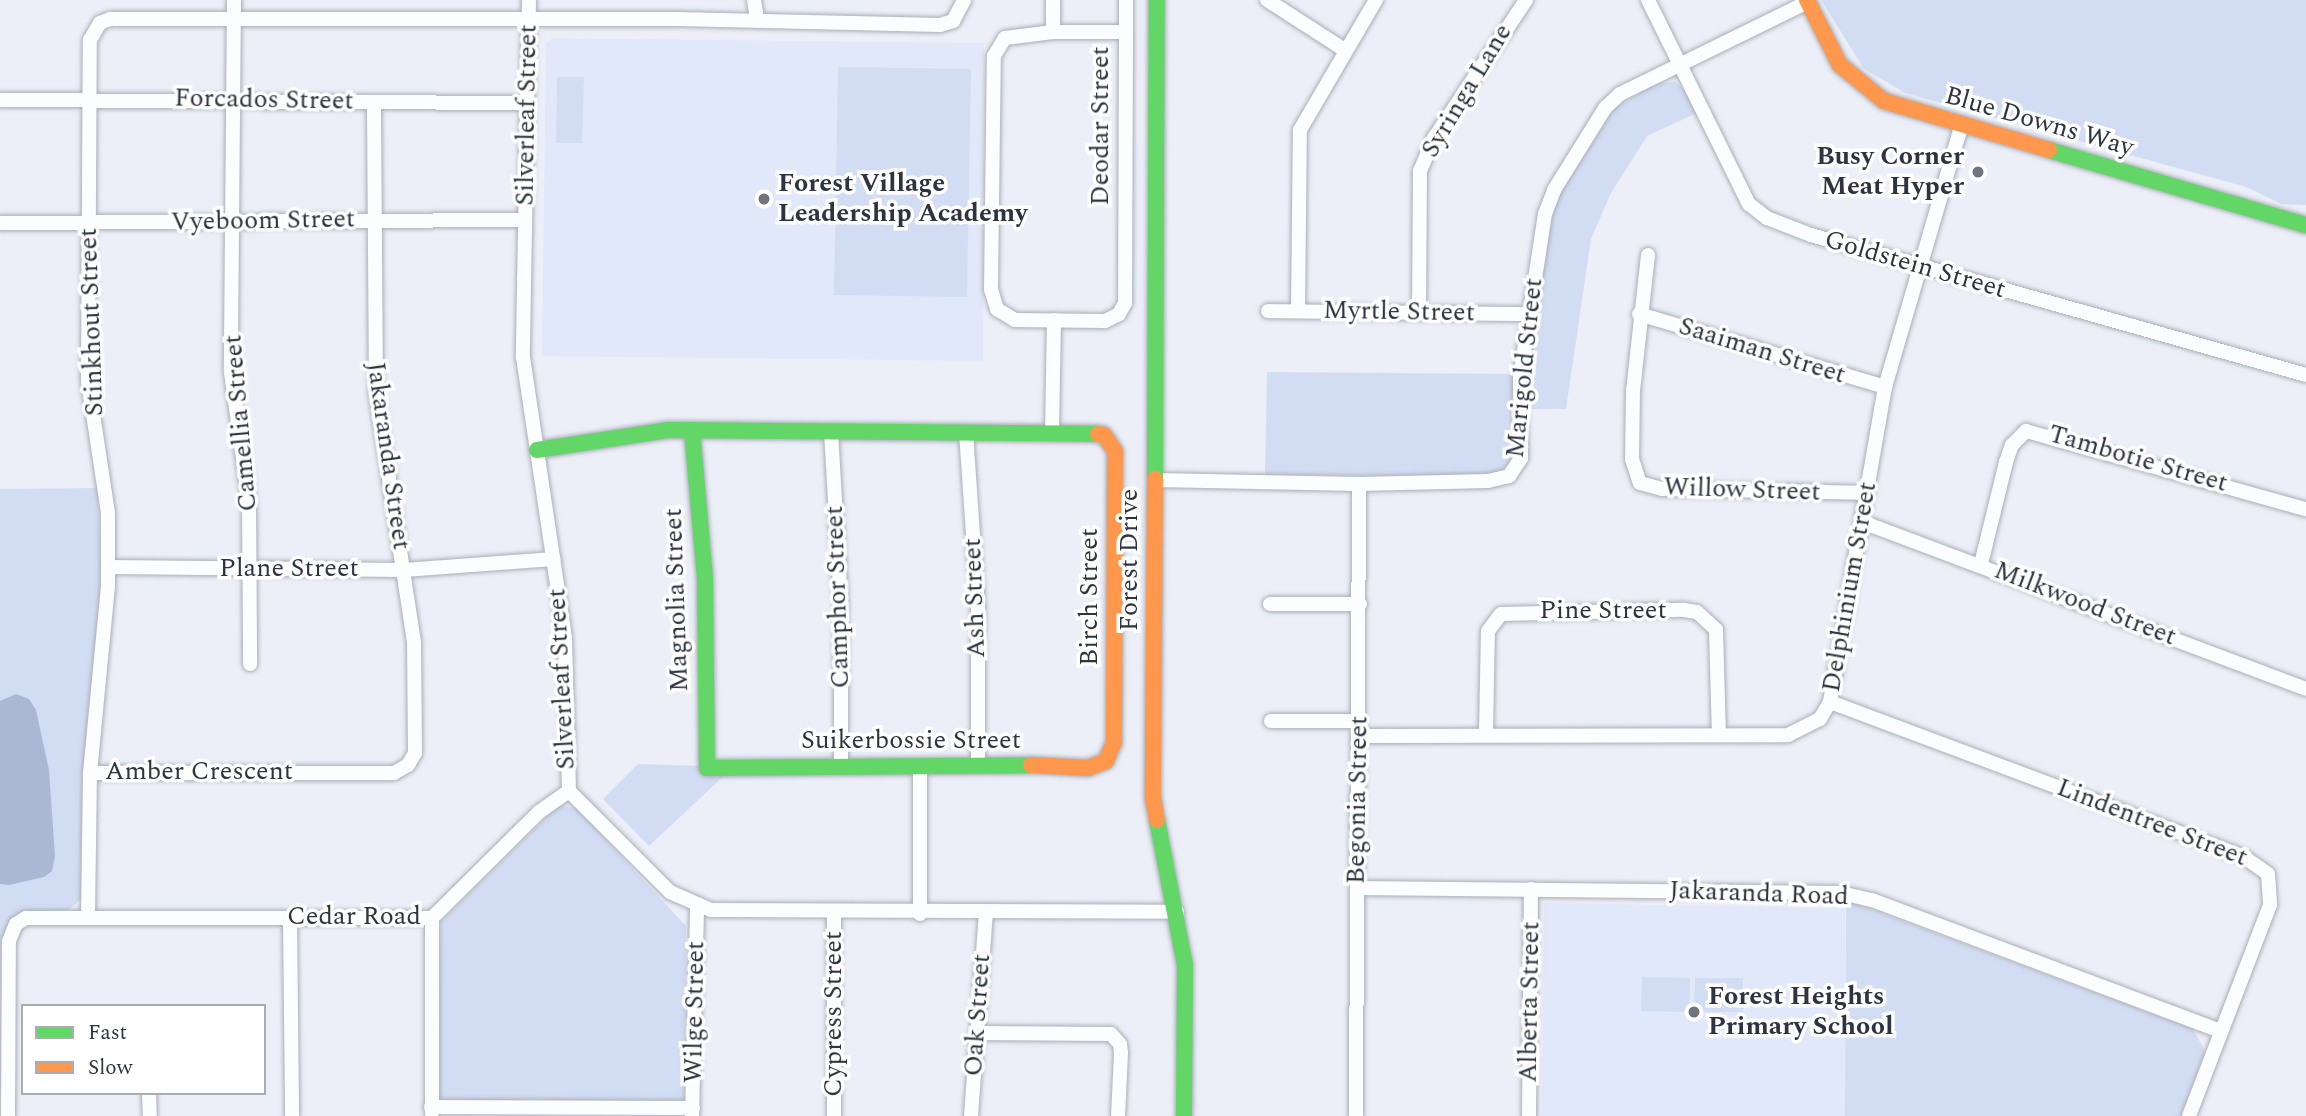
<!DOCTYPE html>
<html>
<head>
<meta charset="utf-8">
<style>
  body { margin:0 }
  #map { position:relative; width:2306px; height:1116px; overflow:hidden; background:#eceff7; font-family:Spectral,serif }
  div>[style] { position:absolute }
  .built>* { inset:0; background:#e0e8f9 }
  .green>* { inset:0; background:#d2ddf4 }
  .water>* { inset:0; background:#acb8d3 }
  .roads { filter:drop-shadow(0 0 2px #aaaeb7) drop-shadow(0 0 2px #aaaeb7) }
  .street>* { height:14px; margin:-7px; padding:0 7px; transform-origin:7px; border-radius:7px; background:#fcfdfe }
  .fast>* { height:16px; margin:-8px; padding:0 8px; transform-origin:8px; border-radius:8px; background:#63d668 }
  .slow>* { height:16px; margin:-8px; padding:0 8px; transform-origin:8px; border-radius:8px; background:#ff974d }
  .dots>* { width:19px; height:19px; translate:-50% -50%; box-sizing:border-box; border:4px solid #fff; border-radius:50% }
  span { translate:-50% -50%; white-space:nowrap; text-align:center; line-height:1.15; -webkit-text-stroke:7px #fff; paint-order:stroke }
  .street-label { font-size:26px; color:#2d3340 }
  .poi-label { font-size:26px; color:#2d3340; font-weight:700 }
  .right { translate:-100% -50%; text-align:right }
  .left { translate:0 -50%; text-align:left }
  .legend { position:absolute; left:21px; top:1004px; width:245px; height:91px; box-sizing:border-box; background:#fff; border:2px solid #abadb3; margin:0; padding:9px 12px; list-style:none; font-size:21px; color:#2d3340 }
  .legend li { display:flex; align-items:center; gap:14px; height:35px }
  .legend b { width:35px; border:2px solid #abadb3 }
</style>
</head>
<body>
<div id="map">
  <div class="built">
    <div style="clip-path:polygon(553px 38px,984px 43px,983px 361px,542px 356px,546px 43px)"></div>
    <div style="clip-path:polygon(1544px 903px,1845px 908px,1845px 1116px,1542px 1116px)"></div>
  </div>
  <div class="green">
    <div style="clip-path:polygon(1821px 0,2306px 0,2306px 205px,2282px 204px,2246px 187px,1905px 93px,1864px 69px)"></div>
    <div style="clip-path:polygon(838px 67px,971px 69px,967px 297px,834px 295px)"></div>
    <div style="clip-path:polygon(557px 77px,584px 77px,582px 143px,556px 143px)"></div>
    <div style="clip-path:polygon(1675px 82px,1686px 91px,1697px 113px,1647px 136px,1611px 193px,1591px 239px,1566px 409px,1527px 409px,1528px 371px,1551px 215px,1559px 194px,1615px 108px,1657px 83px)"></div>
    <div style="clip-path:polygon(1267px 372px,1513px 374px,1511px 463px,1492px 476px,1265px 475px)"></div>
    <div style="clip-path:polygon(98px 488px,101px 623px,84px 755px,82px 898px,69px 910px,20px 912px,6px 926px,0 1100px,0 489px)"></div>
    <div style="clip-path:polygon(638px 764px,702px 766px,727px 773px,649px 846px,603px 799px)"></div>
    <div style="clip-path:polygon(559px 805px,577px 809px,686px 926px,684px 1101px,445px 1102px,438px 1097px,441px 922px)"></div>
    <div style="clip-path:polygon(1846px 900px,2193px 1029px,2205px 1051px,2181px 1116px,1845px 1116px)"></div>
    <div style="clip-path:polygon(1642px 977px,1690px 978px,1690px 1012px,1641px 1011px)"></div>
    <div style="clip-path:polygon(1695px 978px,1743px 978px,1743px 1012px,1694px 1012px)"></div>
  </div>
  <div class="water">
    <div style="clip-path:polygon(16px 694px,29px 699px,36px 710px,49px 770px,55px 856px,52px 871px,44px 877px,9px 885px,0 884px,0 701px)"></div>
  </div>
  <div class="roads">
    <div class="street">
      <div style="left:234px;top:0;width:372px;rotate:90.5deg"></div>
      <div style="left:231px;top:372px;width:131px;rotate:82.1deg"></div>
      <div style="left:249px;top:502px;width:162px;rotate:89.6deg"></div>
      <div style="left:529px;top:0;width:357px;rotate:91deg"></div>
      <div style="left:523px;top:357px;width:284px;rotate:81.5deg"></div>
      <div style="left:565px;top:638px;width:153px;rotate:88.5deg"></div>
      <div style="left:569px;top:791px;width:143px;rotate:45deg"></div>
      <div style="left:670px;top:892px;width:45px;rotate:23.7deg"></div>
      <div style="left:711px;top:910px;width:466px;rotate:0.2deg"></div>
      <div style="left:754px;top:0;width:20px;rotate:81deg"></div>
      <div style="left:1267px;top:0;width:93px;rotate:32.7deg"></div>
      <div style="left:1648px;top:0;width:228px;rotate:63.7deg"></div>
      <div style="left:1749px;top:204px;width:23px;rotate:38deg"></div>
      <div style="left:1767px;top:218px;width:47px;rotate:21.1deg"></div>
      <div style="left:1811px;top:235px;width:514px;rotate:15.79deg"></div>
      <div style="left:1053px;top:32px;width:73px"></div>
      <div style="left:1126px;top:32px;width:271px;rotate:90.2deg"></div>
      <div style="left:1125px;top:303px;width:13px;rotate:119deg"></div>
      <div style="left:1119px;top:314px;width:16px;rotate:153deg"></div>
      <div style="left:1105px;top:321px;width:90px;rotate:-179.4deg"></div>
      <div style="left:1015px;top:320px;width:21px;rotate:-149deg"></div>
      <div style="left:997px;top:309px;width:21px;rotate:-107deg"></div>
      <div style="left:991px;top:289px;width:233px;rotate:-89.3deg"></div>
      <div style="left:994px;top:56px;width:21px;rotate:-59deg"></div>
      <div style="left:1005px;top:38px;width:48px;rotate:-7.1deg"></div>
      <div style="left:1053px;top:32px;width:32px;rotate:-90deg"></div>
      <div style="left:1126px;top:32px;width:32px;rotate:-90deg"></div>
      <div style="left:0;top:100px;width:528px;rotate:0.33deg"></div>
      <div style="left:0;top:223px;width:525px;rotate:-0.33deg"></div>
      <div style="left:1648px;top:255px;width:136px;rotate:96.3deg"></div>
      <div style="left:1633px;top:390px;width:69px;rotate:90.8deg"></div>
      <div style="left:1632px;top:459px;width:25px;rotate:72deg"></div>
      <div style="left:1640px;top:483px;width:23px;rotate:15deg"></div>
      <div style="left:1662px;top:489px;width:205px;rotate:1.1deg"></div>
      <div style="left:1268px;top:311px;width:261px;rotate:0.7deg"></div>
      <div style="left:1298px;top:311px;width:181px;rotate:-89.4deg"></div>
      <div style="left:1300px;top:130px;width:151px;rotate:-59.7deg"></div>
      <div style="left:1419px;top:311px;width:140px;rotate:-89.6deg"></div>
      <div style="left:1420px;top:171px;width:36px;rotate:-67deg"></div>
      <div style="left:1434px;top:138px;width:166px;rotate:-56.3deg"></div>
      <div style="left:1639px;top:314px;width:257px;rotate:16.5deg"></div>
      <div style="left:831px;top:431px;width:173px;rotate:86.7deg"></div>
      <div style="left:841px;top:604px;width:160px;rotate:90deg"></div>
      <div style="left:966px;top:432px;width:177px;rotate:86.1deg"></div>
      <div style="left:978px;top:609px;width:154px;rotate:90deg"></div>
      <div style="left:1052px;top:433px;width:113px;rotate:-89deg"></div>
      <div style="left:1155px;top:480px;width:204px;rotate:1.1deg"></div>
      <div style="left:1359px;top:484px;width:129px;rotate:-1.3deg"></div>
      <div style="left:1488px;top:481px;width:22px;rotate:-13deg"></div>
      <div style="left:1509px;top:476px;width:22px;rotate:-56deg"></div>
      <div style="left:1521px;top:458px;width:81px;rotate:-90.7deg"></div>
      <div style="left:1520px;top:377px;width:165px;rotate:-81.3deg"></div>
      <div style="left:1545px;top:214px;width:26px;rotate:-69deg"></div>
      <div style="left:1554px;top:190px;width:97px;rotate:-58.1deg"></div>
      <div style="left:1605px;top:108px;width:21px;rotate:-43deg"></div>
      <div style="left:1620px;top:94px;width:209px;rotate:-26.1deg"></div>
      <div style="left:1862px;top:522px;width:474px;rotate:20.6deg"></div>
      <div style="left:1981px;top:564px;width:105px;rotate:-76.2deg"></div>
      <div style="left:2006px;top:462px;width:18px;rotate:-71deg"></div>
      <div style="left:2012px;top:445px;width:20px;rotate:-45deg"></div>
      <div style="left:2026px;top:431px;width:291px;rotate:15.6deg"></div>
      <div style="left:108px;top:567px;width:296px;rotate:0.6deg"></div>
      <div style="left:404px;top:570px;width:150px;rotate:-4.2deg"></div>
      <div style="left:1270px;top:604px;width:90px"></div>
      <div style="left:1830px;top:702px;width:442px;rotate:20.5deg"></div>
      <div style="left:2244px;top:857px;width:29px;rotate:35deg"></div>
      <div style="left:2268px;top:874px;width:31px;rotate:86deg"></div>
      <div style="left:2270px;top:905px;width:226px;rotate:111deg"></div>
      <div style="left:1271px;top:721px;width:89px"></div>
      <div style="left:1486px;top:732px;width:101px;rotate:-88.9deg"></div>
      <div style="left:1488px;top:631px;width:21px;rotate:-53deg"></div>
      <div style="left:1501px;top:614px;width:183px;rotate:-1.3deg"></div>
      <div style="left:1684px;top:610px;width:13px;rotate:9deg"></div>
      <div style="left:1697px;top:612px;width:26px;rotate:43deg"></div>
      <div style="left:1716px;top:630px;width:105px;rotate:88.4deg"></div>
      <div style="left:1359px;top:736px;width:429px;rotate:-0.1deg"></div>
      <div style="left:1788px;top:735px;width:36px;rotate:-27deg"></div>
      <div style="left:1820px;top:719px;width:20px;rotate:-60deg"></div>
      <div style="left:1830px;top:702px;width:320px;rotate:-80.1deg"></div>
      <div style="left:1885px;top:387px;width:274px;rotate:-73.7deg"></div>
      <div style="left:90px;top:773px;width:189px;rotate:-84.5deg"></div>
      <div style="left:108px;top:585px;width:72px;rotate:-90deg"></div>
      <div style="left:108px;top:513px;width:134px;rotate:-98.6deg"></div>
      <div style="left:88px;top:381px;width:341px;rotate:-89.7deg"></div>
      <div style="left:90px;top:40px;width:20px;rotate:-60deg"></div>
      <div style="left:100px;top:23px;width:11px;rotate:-22deg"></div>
      <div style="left:110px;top:19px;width:567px"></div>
      <div style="left:677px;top:19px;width:263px;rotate:1.3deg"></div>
      <div style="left:940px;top:25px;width:14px;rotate:-17deg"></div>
      <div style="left:953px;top:21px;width:24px;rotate:-62deg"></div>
      <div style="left:1357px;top:888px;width:484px;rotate:0.6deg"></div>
      <div style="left:1841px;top:893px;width:32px;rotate:13deg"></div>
      <div style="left:1872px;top:900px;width:372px;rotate:20.6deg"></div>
      <div style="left:834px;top:913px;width:203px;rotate:90deg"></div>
      <div style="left:920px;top:914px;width:147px;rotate:-90deg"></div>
      <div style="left:88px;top:916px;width:143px;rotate:-89.2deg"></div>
      <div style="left:90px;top:773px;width:304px"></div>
      <div style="left:394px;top:773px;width:16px;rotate:-30deg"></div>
      <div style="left:408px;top:765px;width:14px;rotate:-60deg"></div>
      <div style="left:415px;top:753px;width:111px;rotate:-90.5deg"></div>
      <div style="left:414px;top:642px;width:252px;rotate:-98.7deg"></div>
      <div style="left:376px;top:393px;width:291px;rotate:-90.4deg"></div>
      <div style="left:290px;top:918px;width:198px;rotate:89.4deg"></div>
      <div style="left:977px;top:1033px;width:134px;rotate:0.4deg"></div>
      <div style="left:1111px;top:1034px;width:13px;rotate:48deg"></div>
      <div style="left:1120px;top:1044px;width:9px;rotate:84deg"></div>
      <div style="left:1121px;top:1053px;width:63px;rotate:92.7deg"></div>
      <div style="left:149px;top:1093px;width:23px;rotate:88deg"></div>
      <div style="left:431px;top:1107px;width:262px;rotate:0.2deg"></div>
      <div style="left:432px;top:1113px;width:195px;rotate:-90deg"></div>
      <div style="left:8px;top:1116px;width:175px;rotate:-89.7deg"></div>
      <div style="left:9px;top:941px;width:18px;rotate:-68deg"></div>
      <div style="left:16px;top:924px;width:12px;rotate:-31deg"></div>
      <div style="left:26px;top:918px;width:406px"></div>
      <div style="left:432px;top:918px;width:151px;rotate:-44.7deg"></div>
      <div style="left:539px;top:812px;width:37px;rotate:-35deg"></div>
      <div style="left:692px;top:1116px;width:209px;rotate:-88.6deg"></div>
      <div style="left:971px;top:1116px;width:203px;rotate:-85.8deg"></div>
      <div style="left:1356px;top:1116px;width:632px;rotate:-89.73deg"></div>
      <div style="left:1529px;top:1116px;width:227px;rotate:-89.5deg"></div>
    </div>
    <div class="fast">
      <div style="left:2049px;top:150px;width:268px;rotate:16.3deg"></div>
      <div style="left:692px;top:430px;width:150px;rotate:85deg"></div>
      <div style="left:705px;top:579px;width:189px;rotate:89.4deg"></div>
      <div style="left:707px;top:768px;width:324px;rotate:-0.5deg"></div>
      <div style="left:537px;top:450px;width:132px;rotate:-8.7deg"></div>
      <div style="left:667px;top:430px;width:431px;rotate:0.5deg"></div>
      <div style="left:1155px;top:479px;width:479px;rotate:-89.8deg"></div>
      <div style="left:1157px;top:820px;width:148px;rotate:79.1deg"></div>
      <div style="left:1185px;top:965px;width:151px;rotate:90.4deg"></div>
    </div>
    <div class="slow">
      <div style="left:1807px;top:0;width:73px;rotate:63.1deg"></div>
      <div style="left:1840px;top:65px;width:57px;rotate:39.3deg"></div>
      <div style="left:1884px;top:101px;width:172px;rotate:16.5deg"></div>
      <div style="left:1155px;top:479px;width:319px;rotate:90.4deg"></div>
      <div style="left:1153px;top:798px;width:22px;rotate:80deg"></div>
      <div style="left:1031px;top:765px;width:57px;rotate:3deg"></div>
      <div style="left:1088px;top:768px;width:19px;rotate:-21deg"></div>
      <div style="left:1106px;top:761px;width:21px;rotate:-67deg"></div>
      <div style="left:1114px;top:742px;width:291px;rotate:-89.8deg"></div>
      <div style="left:1115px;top:451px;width:19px;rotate:-125deg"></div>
      <div style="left:1104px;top:435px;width:6px;rotate:-171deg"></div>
    </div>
  </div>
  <div class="dots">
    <div style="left:1978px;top:172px;background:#707580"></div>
    <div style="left:764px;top:199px;background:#707580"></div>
    <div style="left:1694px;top:1012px;background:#707580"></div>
  </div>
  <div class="street-label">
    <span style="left:1467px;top:91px;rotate:-59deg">Syringa Lane</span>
    <span style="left:264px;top:100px;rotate:1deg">Forcados Street</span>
    <span style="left:527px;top:115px;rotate:-89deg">Silverleaf Street</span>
    <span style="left:2039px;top:122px;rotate:16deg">Blue Downs Way</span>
    <span style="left:1101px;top:126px;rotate:-90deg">Deodar Street</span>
    <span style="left:263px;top:221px;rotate:-1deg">Vyeboom Street</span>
    <span style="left:1915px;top:265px;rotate:16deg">Goldstein Street</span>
    <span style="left:1399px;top:312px;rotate:1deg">Myrtle Street</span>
    <span style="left:92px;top:322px;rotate:-92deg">Stinkhout Street</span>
    <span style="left:1762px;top:351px;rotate:17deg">Saaiman Street</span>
    <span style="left:1525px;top:368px;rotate:-84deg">Marigold Street</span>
    <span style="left:241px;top:423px;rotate:-95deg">Camellia Street</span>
    <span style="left:388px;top:456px;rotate:82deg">Jakaranda Street</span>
    <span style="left:2138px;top:459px;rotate:16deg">Tambotie Street</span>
    <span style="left:1742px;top:490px;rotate:2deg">Willow Street</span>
    <span style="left:1130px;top:560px;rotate:-90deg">Forest Drive</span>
    <span style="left:289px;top:569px">Plane Street</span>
    <span style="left:1850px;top:587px;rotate:-80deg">Delphinium Street</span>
    <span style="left:838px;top:597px;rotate:-92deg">Camphor Street</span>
    <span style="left:1090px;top:597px;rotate:-90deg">Birch Street</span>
    <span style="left:975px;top:598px;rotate:-92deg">Ash Street</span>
    <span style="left:677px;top:600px;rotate:-92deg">Magnolia Street</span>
    <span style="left:2085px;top:604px;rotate:21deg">Milkwood Street</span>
    <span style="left:1603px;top:611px">Pine Street</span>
    <span style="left:562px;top:679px;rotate:-93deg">Silverleaf Street</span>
    <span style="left:911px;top:741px">Suikerbossie Street</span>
    <span style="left:199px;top:772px">Amber Crescent</span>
    <span style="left:1358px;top:800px;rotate:-89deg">Begonia Street</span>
    <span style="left:2152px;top:823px;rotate:21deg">Lindentree Street</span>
    <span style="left:1759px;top:894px;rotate:2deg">Jakaranda Road</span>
    <span style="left:354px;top:917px">Cedar Road</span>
    <span style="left:1530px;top:1002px;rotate:-89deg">Alberta Street</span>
    <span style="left:695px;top:1012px;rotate:-89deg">Wilge Street</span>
    <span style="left:834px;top:1014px;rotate:-90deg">Cypress Street</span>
    <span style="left:978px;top:1015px;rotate:-86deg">Oak Street</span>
  </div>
  <div class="poi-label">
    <span class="right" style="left:1964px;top:172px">Busy Corner<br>Meat Hyper</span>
    <span class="left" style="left:778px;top:199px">Forest Village<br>Leadership Academy</span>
    <span class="left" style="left:1708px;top:1012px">Forest Heights<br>Primary School</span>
  </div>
  <ul class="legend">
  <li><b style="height:9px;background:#63d668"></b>Fast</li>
  <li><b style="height:9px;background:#ff974d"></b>Slow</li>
  </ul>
</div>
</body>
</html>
